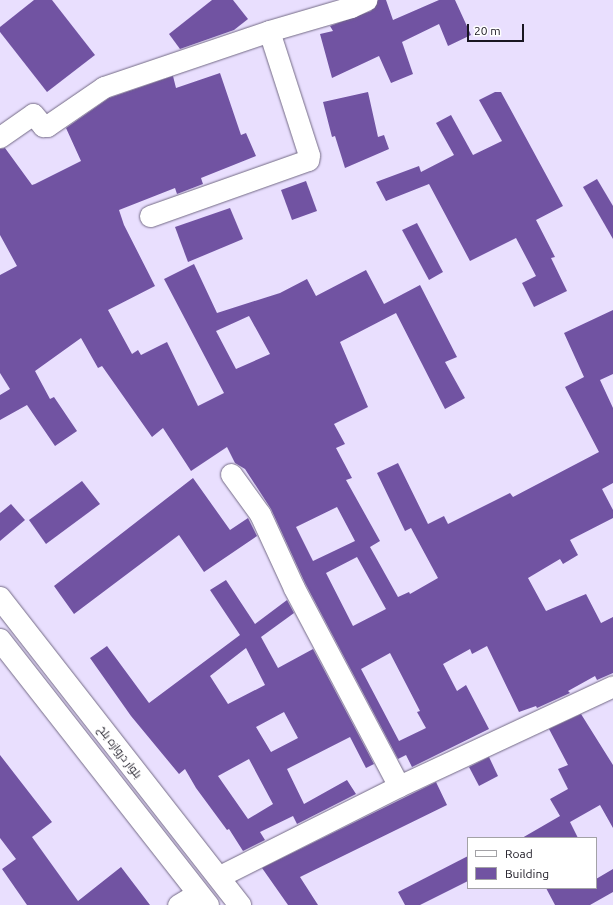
<!DOCTYPE html>
<html>
<head>
<meta charset="utf-8">
<style>
  body { margin:0 }
  #map { position:relative; width:613px; height:905px; overflow:hidden; background:#e9dffe; font-family:Ubuntu,Cairo,sans-serif }
  div>[style] { position:absolute }
  .building>* { inset:0; background:#7153a2 }
  .roads { filter:drop-shadow(0 0 1px #736a85) drop-shadow(0 0 1px #736a85) }
  .minor>* { height:21px; margin:-10.5px; padding:0 10.5px; transform-origin:10.5px; border-radius:10.5px; background:#fff }
  .primary>* { height:22px; margin:-11px; padding:0 11px; transform-origin:11px; border-radius:11px; background:#fff }
  span { translate:-50% -50%; white-space:nowrap; text-align:center; line-height:1.15; -webkit-text-stroke:4px #fff; paint-order:stroke }
  .street-label { font-size:11px; color:#191621 }
  .legend { position:absolute; left:467px; top:837px; width:130px; height:52px; box-sizing:border-box; background:#fff; border:1px solid #a3a2a6; margin:0; padding:5px 7px; list-style:none; font-size:12px; color:#191621 }
  .legend li { display:flex; align-items:center; gap:8px; height:20px }
  .legend b { width:20px; border:1px solid #a3a2a6 }
  .scale { position:absolute; left:467px; top:24px; width:57px; height:18px; box-sizing:border-box; border:2px solid #191621; border-top:0; padding-left:5px; font-size:12px; line-height:14px; white-space:nowrap; color:#191621; -webkit-text-stroke:3px #fff; paint-order:stroke }
</style>
</head>
<body>
<div id="map">
  <div class="building">
    <div style="clip-path:polygon(34px 0,52px 0,95px 55px,47px 92px,0 32px,0 27px)"></div>
    <div style="clip-path:polygon(212px 0,233px 0,248px 19px,234px 30px,180px 49px,169px 34px)"></div>
    <div style="clip-path:polygon(378px 0,386px 0,393px 20px,439px 0,455px 0,471px 35px,448px 46px,439px 24px,402px 42px,413px 74px,391px 83px,379px 56px,332px 78px,320px 34px,333px 31px,330px 26px,371px 11px)"></div>
    <div style="clip-path:polygon(evenodd,220px 73px,241px 135px,246px 133px,256px 156px,201px 178px,203px 184px,177px 194px,175px 188px,119px 210px,124px 225px,155px 286px,108px 310px,132px 354px,138px 350px,141px 355px,167px 342px,198px 406px,224px 393px,164px 279px,194px 264px,217px 313px,280px 293px,307px 279px,316px 296px,366px 270px,384px 304px,420px 285px,457px 357px,445px 362px,465px 398px,445px 409px,396px 313px,340px 342px,368px 407px,334px 424px,345px 444px,336px 448px,352px 478px,346px 480px,380px 541px,370px 547px,398px 597px,409px 592px,410px 594px,438px 578px,411px 528px,405px 531px,377px 473px,398px 463px,428px 524px,444px 516px,448px 524px,510px 493px,513px 497px,599px 452px,565px 387px,584px 377px,564px 333px,613px 310px,613px 374px,600px 380px,613px 408px,613px 483px,602px 489px,613px 510px,613px 518px,570px 540px,578px 555px,563px 564px,560px 559px,528px 578px,546px 611px,586px 594px,601px 623px,613px 617px,613px 673px,597px 680px,595px 676px,568px 691px,570px 693px,537px 708px,536px 706px,519px 712px,487px 646px,472px 654px,470px 649px,443px 664px,457px 691px,466px 685px,489px 729px,412px 767px,406px 755px,398px 759px,305px 583px,271px 509px,245px 469px,235px 463px,227px 447px,191px 471px,163px 428px,152px 437px,102px 366px,98px 368px,81px 338px,35px 371px,50px 399px,54px 397px,77px 431px,55px 446px,27px 405px,0 420px,0 395px,10px 389px,0 373px,0 275px,17px 266px,0 235px,0 149px,5px 148px,32px 185px,35px 184px,81px 161px,66px 128px,109px 98px,173px 76px,176px 88px,220px 73px,249px 316px,270px 354px,236px 369px,216px 331px,249px 316px,220px 73px,337px 507px,355px 541px,313px 561px,296px 527px,337px 507px,220px 73px,357px 557px,386px 609px,353px 626px,326px 573px,357px 557px,220px 73px,390px 653px,420px 711px,417px 712px,426px 728px,399px 741px,361px 669px,390px 653px)"></div>
    <div style="clip-path:polygon(368px 92px,378px 137px,384px 135px,389px 149px,345px 168px,335px 136px,332px 137px,323px 102px)"></div>
    <div style="clip-path:polygon(495px 92px,501px 92px,563px 206px,536px 220px,555px 257px,551px 258px,567px 291px,534px 307px,522px 283px,536px 276px,516px 238px,470px 261px,429px 184px,386px 201px,376px 182px,419px 166px,421px 172px,454px 155px,436px 123px,451px 115px,473px 155px,502px 141px,479px 100px)"></div>
    <div style="clip-path:polygon(597px 179px,613px 206px,613px 239px,583px 187px)"></div>
    <div style="clip-path:polygon(306px 181px,317px 211px,292px 220px,281px 190px)"></div>
    <div style="clip-path:polygon(230px 208px,243px 239px,188px 262px,175px 227px)"></div>
    <div style="clip-path:polygon(417px 223px,443px 272px,429px 280px,402px 230px)"></div>
    <div style="clip-path:polygon(193px 478px,230px 530px,248px 518px,257px 536px,204px 572px,179px 535px,74px 614px,54px 586px)"></div>
    <div style="clip-path:polygon(82px 481px,100px 504px,46px 544px,29px 520px)"></div>
    <div style="clip-path:polygon(11px 504px,25px 520px,0 541px,0 513px)"></div>
    <div style="clip-path:polygon(evenodd,226px 580px,255px 624px,287px 600px,294px 613px,261px 637px,278px 668px,313px 649px,374px 764px,366px 768px,350px 737px,287px 769px,304px 804px,347px 780px,356px 794px,297px 824px,293px 816px,260px 832px,265px 840px,243px 851px,229px 829px,227px 830px,196px 788px,185px 769px,179px 774px,131px 716px,90px 658px,107px 646px,149px 703px,240px 635px,210px 590px,226px 580px,246px 648px,265px 685px,228px 704px,210px 676px,246px 648px,226px 580px,284px 712px,298px 738px,271px 752px,256px 727px,284px 712px,226px 580px,249px 759px,273px 804px,248px 819px,218px 776px,249px 759px)"></div>
    <div style="clip-path:polygon(581px 714px,613px 765px,613px 828px,600px 805px,570px 822px,578px 838px,522px 838px,560px 816px,550px 799px,568px 789px,558px 769px,568px 765px,549px 729px)"></div>
    <div style="clip-path:polygon(0 755px,52px 822px,32px 837px,78px 901px,121px 867px,150px 905px,27px 905px,2px 869px,16px 859px,0 838px)"></div>
    <div style="clip-path:polygon(489px 757px,498px 776px,479px 786px,469px 767px)"></div>
    <div style="clip-path:polygon(436px 782px,447px 805px,300px 877px,318px 905px,288px 905px,262px 868px)"></div>
    <div style="clip-path:polygon(468px 856px,468px 881px,420px 905px,405px 905px,398px 892px)"></div>
    <div style="clip-path:polygon(613px 869px,613px 892px,590px 905px,555px 905px,546px 888px,596px 888px,596px 879px)"></div>
  </div>
  <div class="roads">
    <div class="minor">
      <div style="left:0;top:137px;width:40px;rotate:-34.9deg"></div>
      <div style="left:33px;top:114px;width:16px;rotate:50deg"></div>
      <div style="left:43px;top:126px;width:4px"></div>
      <div style="left:47px;top:126px;width:69px;rotate:-34.4deg"></div>
      <div style="left:104px;top:87px;width:174px;rotate:-18.7deg"></div>
      <div style="left:269px;top:31px;width:85px;rotate:-16.3deg"></div>
      <div style="left:351px;top:7px;width:17px;rotate:-25deg"></div>
      <div style="left:150px;top:216px;width:168px;rotate:-19.5deg"></div>
      <div style="left:308px;top:160px;width:5px;rotate:-79deg"></div>
      <div style="left:309px;top:155px;width:130px;rotate:-107.9deg"></div>
      <div style="left:231px;top:474px;width:49px;rotate:54.1deg"></div>
      <div style="left:260px;top:514px;width:81px;rotate:65.3deg"></div>
      <div style="left:294px;top:588px;width:224px;rotate:62.1deg"></div>
      <div style="left:218px;top:877px;width:203px;rotate:-26.7deg"></div>
      <div style="left:399px;top:786px;width:236px;rotate:-25deg"></div>
      <div style="left:178px;top:905px;width:23px;rotate:-31deg"></div>
    </div>
    <div class="primary">
      <div style="left:0;top:598px;width:390px;rotate:52deg"></div>
      <div style="left:0;top:640px;width:337px;rotate:51.9deg"></div>
    </div>
  </div>
  <div class="street-label">
    <span style="left:120px;top:752px;rotate:52deg">بلوار دروازه بلخ</span>
  </div>
  <ul class="legend">
  <li><b style="height:5px;background:#fff"></b>Road</li>
  <li><b style="height:11px;background:#7153a2"></b>Building</li>
  </ul>
  <div class="scale">20 m</div>
</div>
</body>
</html>
